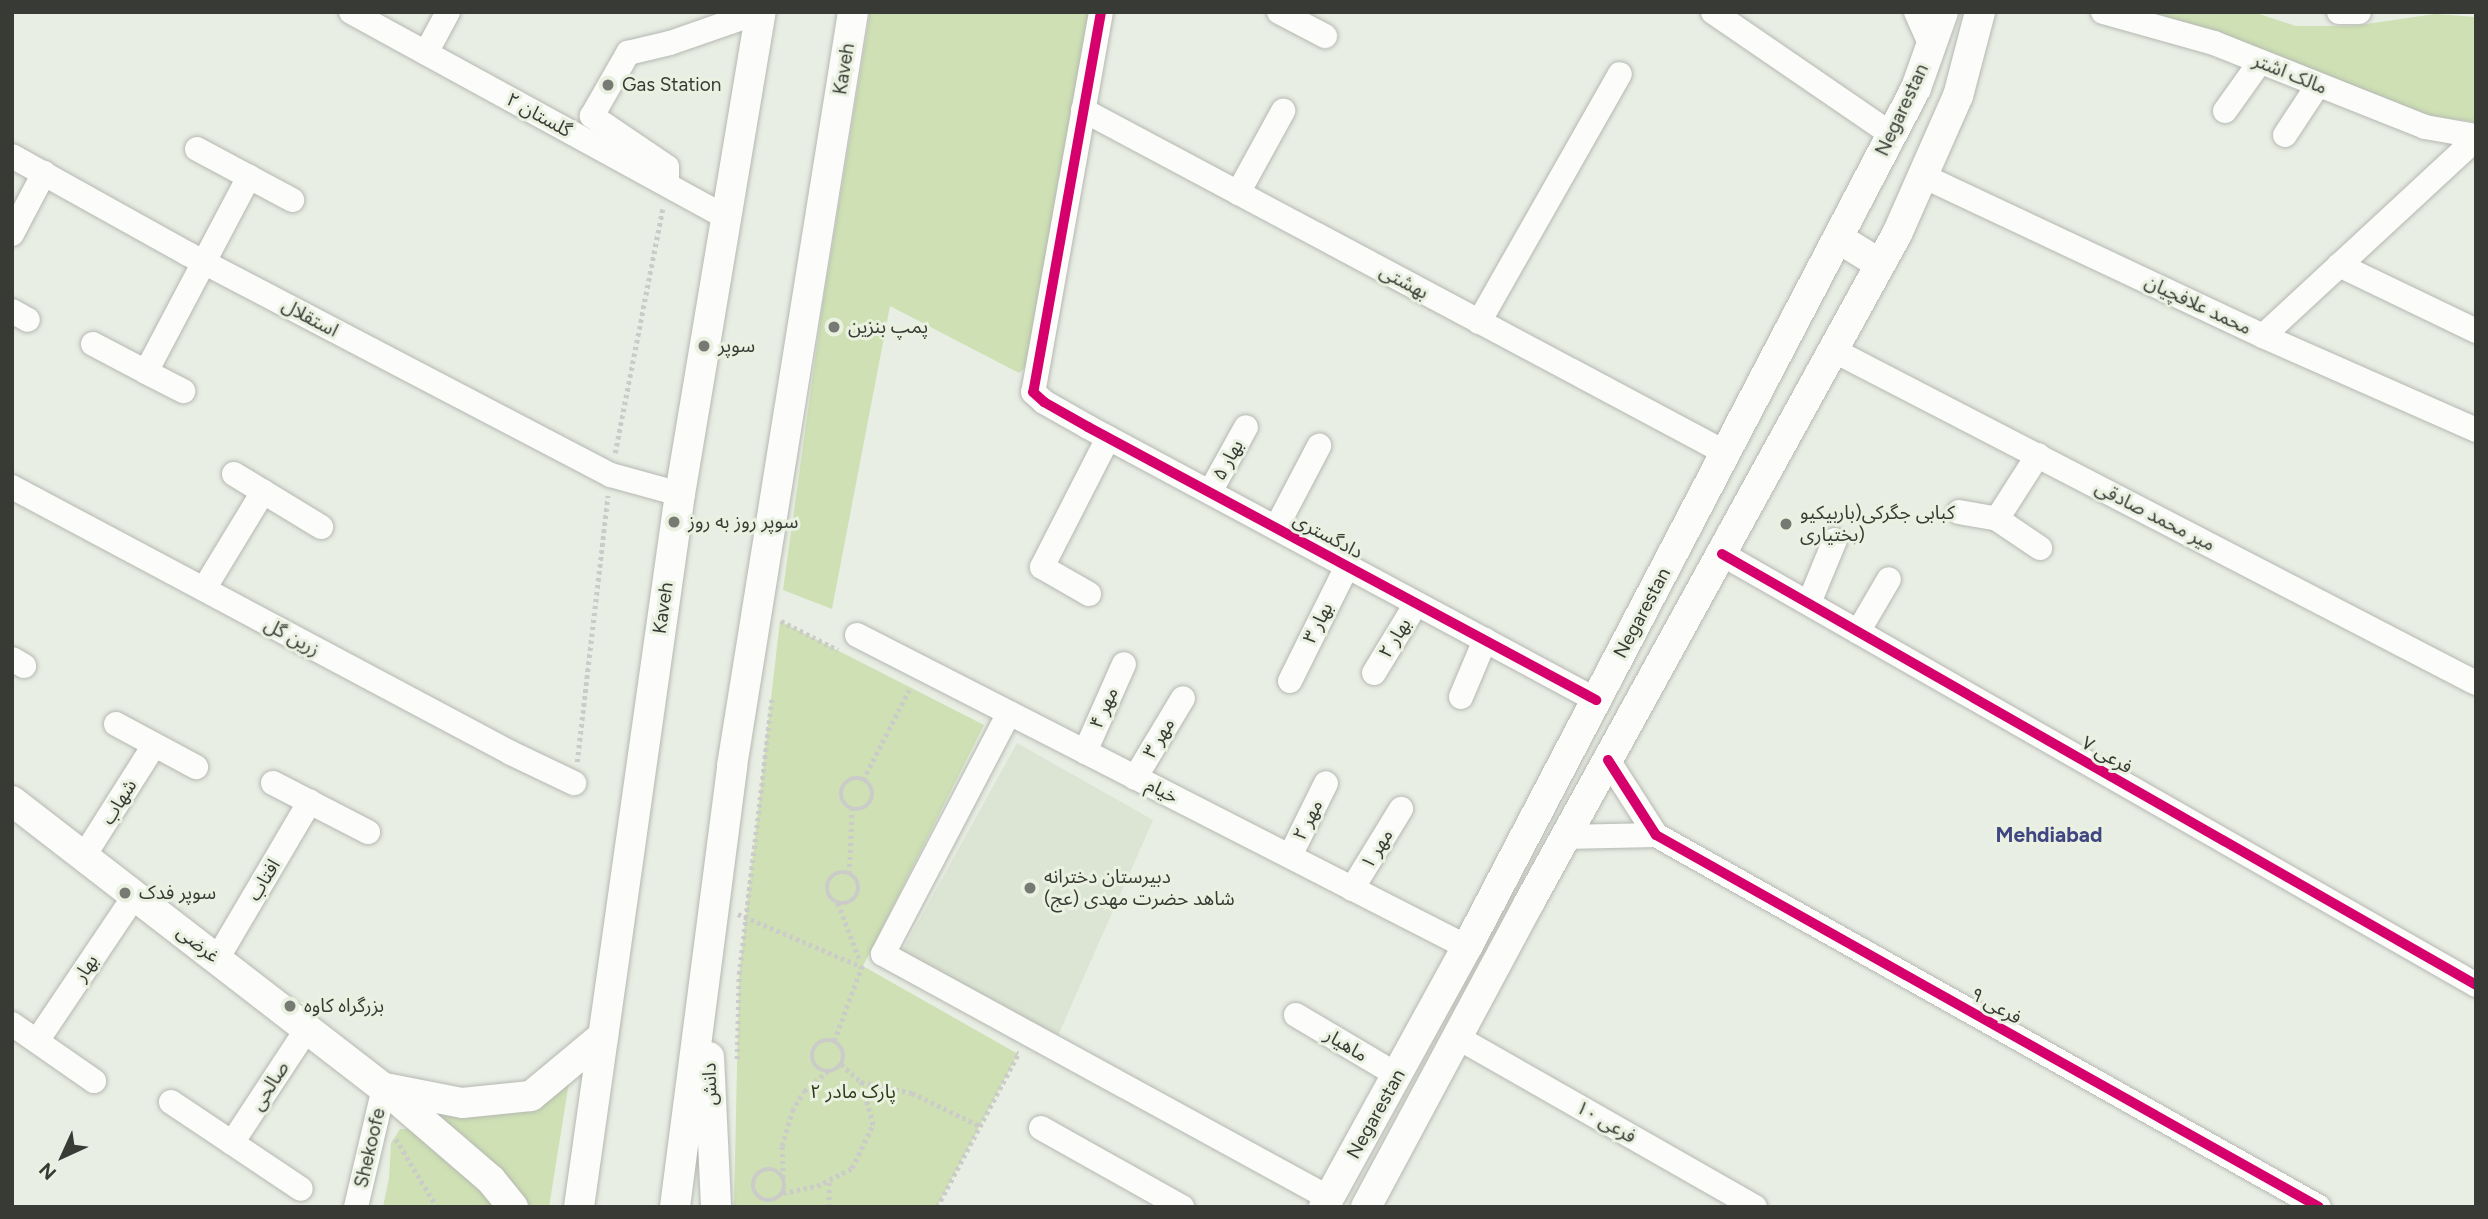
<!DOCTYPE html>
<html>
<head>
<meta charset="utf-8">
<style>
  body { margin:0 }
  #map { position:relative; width:2488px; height:1219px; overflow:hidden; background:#e9eee4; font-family:Figtree,"Noto Sans Arabic",sans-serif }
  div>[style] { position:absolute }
  .built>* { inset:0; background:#dce4d3 }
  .green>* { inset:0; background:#cee0b4 }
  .path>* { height:4.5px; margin-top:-2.25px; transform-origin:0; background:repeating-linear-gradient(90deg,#cbccc9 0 3.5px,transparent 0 7px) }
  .path>.ring { margin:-2.25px; padding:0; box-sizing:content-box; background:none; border:4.5px solid #cbccc9; border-radius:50% }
  .roads { filter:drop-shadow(0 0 2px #b5b8b1) drop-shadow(0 0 2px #b5b8b1) }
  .minor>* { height:24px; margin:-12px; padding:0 12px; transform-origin:12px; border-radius:12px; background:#fcfcfb }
  .major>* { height:30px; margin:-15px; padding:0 15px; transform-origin:15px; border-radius:15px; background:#fcfcfb }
  .cycleway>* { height:10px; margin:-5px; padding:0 5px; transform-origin:5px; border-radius:5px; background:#d6006c }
  .dots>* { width:19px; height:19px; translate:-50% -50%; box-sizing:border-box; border:4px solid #eaf1e1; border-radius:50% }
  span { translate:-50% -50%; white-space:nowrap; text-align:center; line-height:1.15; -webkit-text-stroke:6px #eaf1e1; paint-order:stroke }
  .street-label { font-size:19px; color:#383b35 }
  .poi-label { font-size:19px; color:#383b35 }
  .left { translate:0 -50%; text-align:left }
  .park-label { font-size:19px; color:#2c3916 }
  .neighbourhood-label { font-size:21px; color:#3f4682; font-weight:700 }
  .frame { position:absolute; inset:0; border:14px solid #383b35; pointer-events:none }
  .north { position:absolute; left:28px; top:1121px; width:70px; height:70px; -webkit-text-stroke:5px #eaf1e1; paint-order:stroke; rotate:225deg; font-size:19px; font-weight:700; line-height:28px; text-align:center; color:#383b35 }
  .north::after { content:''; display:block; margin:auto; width:24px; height:32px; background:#383b35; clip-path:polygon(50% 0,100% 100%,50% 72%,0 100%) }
</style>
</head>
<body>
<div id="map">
  <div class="built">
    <div style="clip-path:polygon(1017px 743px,1153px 820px,1056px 1040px,899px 957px)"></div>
  </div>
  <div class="green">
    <div style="clip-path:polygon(870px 12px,1091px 12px,1029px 364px,1019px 373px,890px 306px,832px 609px,783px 590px,822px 309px)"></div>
    <div style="clip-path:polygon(2150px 12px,2253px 12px,2296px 26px,2353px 26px,2435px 14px,2476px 17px,2476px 122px,2431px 116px)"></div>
    <div style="clip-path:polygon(780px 621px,984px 725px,863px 966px,1018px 1054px,937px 1207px,734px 1207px,739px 974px)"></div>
    <div style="clip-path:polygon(570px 1076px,549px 1207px,531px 1207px,501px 1170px,462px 1134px,421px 1104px)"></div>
    <div style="clip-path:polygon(400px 1129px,417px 1129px,496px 1207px,383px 1207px,389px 1178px,391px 1143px)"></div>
  </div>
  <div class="path">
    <div style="left:615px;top:453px;width:251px;rotate:-79deg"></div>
    <div style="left:781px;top:621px;width:64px;rotate:27deg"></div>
    <div style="left:577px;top:762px;width:268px;rotate:-83.4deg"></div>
    <div class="ring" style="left:841px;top:778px;width:27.5px;height:27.5px"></div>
    <div style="left:863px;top:780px;width:103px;rotate:-62.9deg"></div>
    <div class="ring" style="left:827px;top:872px;width:27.5px;height:27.5px"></div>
    <div style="left:849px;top:874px;width:65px;rotate:-87.4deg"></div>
    <div style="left:838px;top:903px;width:59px;rotate:69.1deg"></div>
    <div style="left:738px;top:914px;width:135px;rotate:23.1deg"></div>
    <div class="ring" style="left:812px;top:1040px;width:27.5px;height:27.5px"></div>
    <div style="left:834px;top:1041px;width:80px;rotate:-69.5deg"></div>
    <div style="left:737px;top:1059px;width:85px;rotate:-88.7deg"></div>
    <div style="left:739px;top:974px;width:277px;rotate:-83.2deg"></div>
    <div style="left:841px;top:1064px;width:27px;rotate:42deg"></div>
    <div style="left:861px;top:1082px;width:52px;rotate:12.2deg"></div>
    <div style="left:912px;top:1093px;width:76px;rotate:25.9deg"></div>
    <div style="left:396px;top:1139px;width:79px;rotate:58.9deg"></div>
    <div class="ring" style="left:753px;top:1169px;width:27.5px;height:27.5px"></div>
    <div style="left:783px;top:1178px;width:32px;rotate:-92deg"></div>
    <div style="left:782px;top:1146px;width:36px;rotate:-74deg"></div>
    <div style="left:792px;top:1111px;width:23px;rotate:-59deg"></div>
    <div style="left:804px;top:1091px;width:31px;rotate:-40deg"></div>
    <div style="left:783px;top:1193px;width:35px;rotate:-12deg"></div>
    <div style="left:817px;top:1186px;width:39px;rotate:-27deg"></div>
    <div style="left:852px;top:1168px;width:48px;rotate:-64deg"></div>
    <div style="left:873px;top:1125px;width:45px;rotate:-105.6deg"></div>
    <div style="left:829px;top:1207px;width:27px;rotate:-90deg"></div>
    <div style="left:937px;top:1207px;width:173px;rotate:-62.1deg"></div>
    <div style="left:1018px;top:1054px;width:2px;rotate:-153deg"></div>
  </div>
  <div class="roads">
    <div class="minor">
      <div style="left:351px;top:12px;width:429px;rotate:28.7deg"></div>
      <div style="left:1101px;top:12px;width:386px;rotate:100.1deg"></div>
      <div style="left:1033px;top:392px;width:15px;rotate:42deg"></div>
      <div style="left:1044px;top:402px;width:51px;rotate:29.6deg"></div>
      <div style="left:1088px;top:427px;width:577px;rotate:28.25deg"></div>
      <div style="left:1279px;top:12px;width:52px;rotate:27.6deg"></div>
      <div style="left:1713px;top:12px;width:216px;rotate:34.4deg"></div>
      <div style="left:1916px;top:12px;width:36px;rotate:66deg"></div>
      <div style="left:2103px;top:12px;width:115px;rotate:15.6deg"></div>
      <div style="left:2214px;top:43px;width:227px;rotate:21.7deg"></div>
      <div style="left:2425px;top:127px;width:52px;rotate:10deg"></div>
      <div style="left:2339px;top:12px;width:20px"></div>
      <div style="left:426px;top:53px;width:47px;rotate:-61.8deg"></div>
      <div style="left:1083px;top:110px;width:729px;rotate:28.08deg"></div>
      <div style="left:2225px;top:111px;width:60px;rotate:-54.5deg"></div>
      <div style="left:2285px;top:135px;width:60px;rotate:-56.6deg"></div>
      <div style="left:197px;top:149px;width:108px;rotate:28.2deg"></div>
      <div style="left:12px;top:156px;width:201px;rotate:29.1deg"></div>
      <div style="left:188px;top:254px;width:477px;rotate:27.6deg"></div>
      <div style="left:611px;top:475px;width:72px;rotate:15.4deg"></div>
      <div style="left:1923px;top:176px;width:376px;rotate:25.2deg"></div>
      <div style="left:2263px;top:336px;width:233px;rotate:23.8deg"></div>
      <div style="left:667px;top:184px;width:17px;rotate:-90deg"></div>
      <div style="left:667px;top:167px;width:91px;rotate:-145.8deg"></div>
      <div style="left:592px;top:116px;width:73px;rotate:-60.3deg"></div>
      <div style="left:628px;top:53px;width:43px;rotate:-13.4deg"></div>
      <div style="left:670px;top:43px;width:94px;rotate:-19.2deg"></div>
      <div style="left:1238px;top:193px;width:94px;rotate:-61.2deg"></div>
      <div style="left:12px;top:234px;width:69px;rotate:-62.3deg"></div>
      <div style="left:2339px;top:265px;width:152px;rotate:25.7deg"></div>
      <div style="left:12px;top:311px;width:18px;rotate:29deg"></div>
      <div style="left:1479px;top:322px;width:285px;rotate:-60.4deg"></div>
      <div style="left:2263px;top:336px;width:278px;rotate:-42.8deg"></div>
      <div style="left:93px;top:344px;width:60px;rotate:27.8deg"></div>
      <div style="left:146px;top:372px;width:221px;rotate:-62.2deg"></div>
      <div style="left:1833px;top:350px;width:724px;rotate:27.38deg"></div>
      <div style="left:146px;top:372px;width:42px;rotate:27.2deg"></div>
      <div style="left:234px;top:474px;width:102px;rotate:31.3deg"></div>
      <div style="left:12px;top:487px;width:565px;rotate:28.06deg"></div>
      <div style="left:511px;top:753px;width:70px;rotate:25.5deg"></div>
      <div style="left:1210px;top:492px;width:74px;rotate:-61deg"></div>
      <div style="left:1959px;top:512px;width:39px;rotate:10deg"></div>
      <div style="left:1997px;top:519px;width:52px;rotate:34deg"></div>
      <div style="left:1997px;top:519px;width:76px;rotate:-57.4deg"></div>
      <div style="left:1276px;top:528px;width:93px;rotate:-62.3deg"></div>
      <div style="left:1722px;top:554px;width:868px;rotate:29.75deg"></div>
      <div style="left:204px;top:589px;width:114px;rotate:-58.7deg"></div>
      <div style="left:1089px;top:594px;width:54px;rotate:-150.1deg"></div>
      <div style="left:1042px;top:567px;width:145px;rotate:-62.9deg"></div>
      <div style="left:1809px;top:603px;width:68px;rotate:-67.6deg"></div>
      <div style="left:1858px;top:632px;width:61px;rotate:-59.7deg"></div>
      <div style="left:857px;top:635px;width:685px;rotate:27.09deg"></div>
      <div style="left:12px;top:659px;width:14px;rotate:30deg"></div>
      <div style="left:1374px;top:673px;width:81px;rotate:-58.7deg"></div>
      <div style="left:1290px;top:681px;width:128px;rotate:-63.6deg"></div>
      <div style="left:1461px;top:697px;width:62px;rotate:-67.2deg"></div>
      <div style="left:1009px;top:713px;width:272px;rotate:117.6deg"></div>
      <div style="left:883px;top:954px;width:508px;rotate:28.68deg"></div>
      <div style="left:116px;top:724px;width:91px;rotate:28.3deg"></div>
      <div style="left:1085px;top:752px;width:96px;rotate:-66.1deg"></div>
      <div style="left:1608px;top:760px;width:89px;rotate:57.4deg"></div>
      <div style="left:1656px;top:835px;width:760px;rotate:29.3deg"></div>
      <div style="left:1135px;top:778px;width:93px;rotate:-59deg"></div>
      <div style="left:273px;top:783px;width:107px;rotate:27.3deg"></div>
      <div style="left:1565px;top:837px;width:91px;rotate:-1.3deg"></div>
      <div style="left:84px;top:856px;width:129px;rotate:-57.7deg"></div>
      <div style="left:1290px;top:856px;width:81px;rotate:-63.7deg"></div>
      <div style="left:1352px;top:889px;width:94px;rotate:-58.5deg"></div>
      <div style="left:217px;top:959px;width:183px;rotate:-59.5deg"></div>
      <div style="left:1296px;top:1015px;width:117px;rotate:30.7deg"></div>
      <div style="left:12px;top:1024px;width:100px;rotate:34.8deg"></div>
      <div style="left:1457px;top:1037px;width:343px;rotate:29.7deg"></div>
      <div style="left:37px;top:1041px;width:176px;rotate:-56.1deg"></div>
      <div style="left:171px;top:1102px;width:156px;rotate:33.8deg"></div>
      <div style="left:1041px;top:1128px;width:162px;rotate:29.3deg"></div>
      <div style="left:232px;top:1143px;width:136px;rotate:-56.7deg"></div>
      <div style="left:356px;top:1207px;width:122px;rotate:-76.8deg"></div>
    </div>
    <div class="major">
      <div style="left:1838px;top:238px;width:49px;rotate:31.8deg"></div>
      <div style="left:12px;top:801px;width:470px;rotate:37.7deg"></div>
      <div style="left:384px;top:1088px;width:141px;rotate:40.7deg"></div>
      <div style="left:491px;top:1180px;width:35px;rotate:51deg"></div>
      <div style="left:709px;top:1057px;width:150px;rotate:87.3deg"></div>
      <div style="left:385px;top:1088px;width:78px;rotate:11deg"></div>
      <div style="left:462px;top:1103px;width:69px;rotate:-5.8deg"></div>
      <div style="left:531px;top:1096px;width:94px;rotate:-39.8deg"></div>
      <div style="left:579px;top:1207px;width:720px;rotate:-81.94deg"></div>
      <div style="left:680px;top:494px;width:489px;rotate:-80.5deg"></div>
      <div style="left:675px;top:1207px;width:445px;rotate:-82.6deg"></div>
      <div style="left:732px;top:766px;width:764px;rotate:-80.88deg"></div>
      <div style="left:1324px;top:1207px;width:297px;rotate:-61.2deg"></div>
      <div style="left:1467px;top:947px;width:969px;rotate:-62.4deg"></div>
      <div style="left:1916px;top:88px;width:81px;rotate:-70.4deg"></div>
      <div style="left:1366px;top:1207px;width:345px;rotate:-61.8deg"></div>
      <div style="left:1529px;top:903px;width:764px;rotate:-61.19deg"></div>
      <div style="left:1897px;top:234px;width:151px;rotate:-66.2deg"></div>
      <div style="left:1958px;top:96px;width:87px;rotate:-75.3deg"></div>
    </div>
  </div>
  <div class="cycleway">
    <div style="left:1101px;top:12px;width:386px;rotate:100.1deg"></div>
    <div style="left:1033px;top:392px;width:15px;rotate:42deg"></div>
    <div style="left:1044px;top:402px;width:51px;rotate:29.6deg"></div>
    <div style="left:1088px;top:427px;width:577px;rotate:28.25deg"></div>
    <div style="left:1722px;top:554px;width:868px;rotate:29.75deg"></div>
    <div style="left:1608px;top:760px;width:89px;rotate:57.4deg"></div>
    <div style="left:1656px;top:835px;width:760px;rotate:29.3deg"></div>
  </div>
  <div class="dots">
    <div style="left:608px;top:85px;background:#767a72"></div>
    <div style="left:834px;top:327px;background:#767a72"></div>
    <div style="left:704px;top:346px;background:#767a72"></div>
    <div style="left:674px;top:522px;background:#767a72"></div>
    <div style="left:1786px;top:524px;background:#767a72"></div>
    <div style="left:1030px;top:888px;background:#767a72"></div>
    <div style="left:125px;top:893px;background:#767a72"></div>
    <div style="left:290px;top:1006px;background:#767a72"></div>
  </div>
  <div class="street-label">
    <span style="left:844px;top:69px;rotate:-81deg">Kaveh</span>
    <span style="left:2290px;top:74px;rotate:22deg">مالک اشتر</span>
    <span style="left:1902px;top:110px;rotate:-65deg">Negarestan</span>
    <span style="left:539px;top:115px;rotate:29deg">گلستان ۲</span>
    <span style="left:1404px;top:282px;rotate:28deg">بهشتی</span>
    <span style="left:2198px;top:305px;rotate:25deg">محمد علافچیان</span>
    <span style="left:310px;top:318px;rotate:28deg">استقلال</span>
    <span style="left:1228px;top:460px;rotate:-61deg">بهار ۵</span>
    <span style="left:2155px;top:516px;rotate:27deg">میر محمد صادقی</span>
    <span style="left:1328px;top:536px;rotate:28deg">دادگستری</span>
    <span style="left:663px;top:608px;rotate:-82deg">Kaveh</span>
    <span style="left:1642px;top:613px;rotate:-62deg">Negarestan</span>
    <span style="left:1318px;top:623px;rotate:-63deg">بهار ۳</span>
    <span style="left:292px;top:637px;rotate:28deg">زرین گل</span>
    <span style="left:1395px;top:638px;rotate:-58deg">بهار ۲</span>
    <span style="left:1104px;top:708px;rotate:-66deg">مهر ۴</span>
    <span style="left:1159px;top:738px;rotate:-59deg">مهر ۳</span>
    <span style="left:2107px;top:755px;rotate:30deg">فرعی ۷</span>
    <span style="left:1162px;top:791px;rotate:27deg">خیام</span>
    <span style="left:119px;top:802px;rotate:-58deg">شهاب</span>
    <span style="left:1308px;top:820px;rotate:-63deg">مهر ۲</span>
    <span style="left:1377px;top:849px;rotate:-58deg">مهر ۱</span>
    <span style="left:264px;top:880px;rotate:-59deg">افتاب</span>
    <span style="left:198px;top:944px;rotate:38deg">غرضی</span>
    <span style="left:86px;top:968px;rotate:-56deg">بهار</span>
    <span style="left:1996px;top:1006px;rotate:29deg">فرعی ۹</span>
    <span style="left:1346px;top:1045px;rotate:31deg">ماهیار</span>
    <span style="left:710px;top:1084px;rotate:-92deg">دانش</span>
    <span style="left:270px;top:1086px;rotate:-57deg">صالحی</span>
    <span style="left:1376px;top:1114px;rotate:-61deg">Negarestan</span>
    <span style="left:1606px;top:1122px;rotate:30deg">فرعی ۱۰</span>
    <span style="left:370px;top:1148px;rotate:-77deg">Shekoofe</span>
  </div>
  <div class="poi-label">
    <span class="left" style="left:622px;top:85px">Gas Station</span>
    <span class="left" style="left:848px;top:327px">پمپ بنزین</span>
    <span class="left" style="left:718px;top:346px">سوپر</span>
    <span class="left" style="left:1800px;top:524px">کبابی جگرکی(باربیکیو<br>بختیاری)</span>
    <span class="left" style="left:688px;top:522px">سوپر روز به روز</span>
    <span class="left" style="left:1044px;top:888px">دبیرستان دخترانه<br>شاهد حضرت مهدی (عج)</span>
    <span class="left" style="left:139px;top:893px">سوپر فدک</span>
    <span class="left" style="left:304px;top:1006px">بزرگراه کاوه</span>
  </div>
  <div class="park-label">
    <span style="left:853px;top:1092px">پارک مادر ۲</span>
  </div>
  <div class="neighbourhood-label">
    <span style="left:2049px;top:835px">Mehdiabad</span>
  </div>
  <div class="frame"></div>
  <div class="north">N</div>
</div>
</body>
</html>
